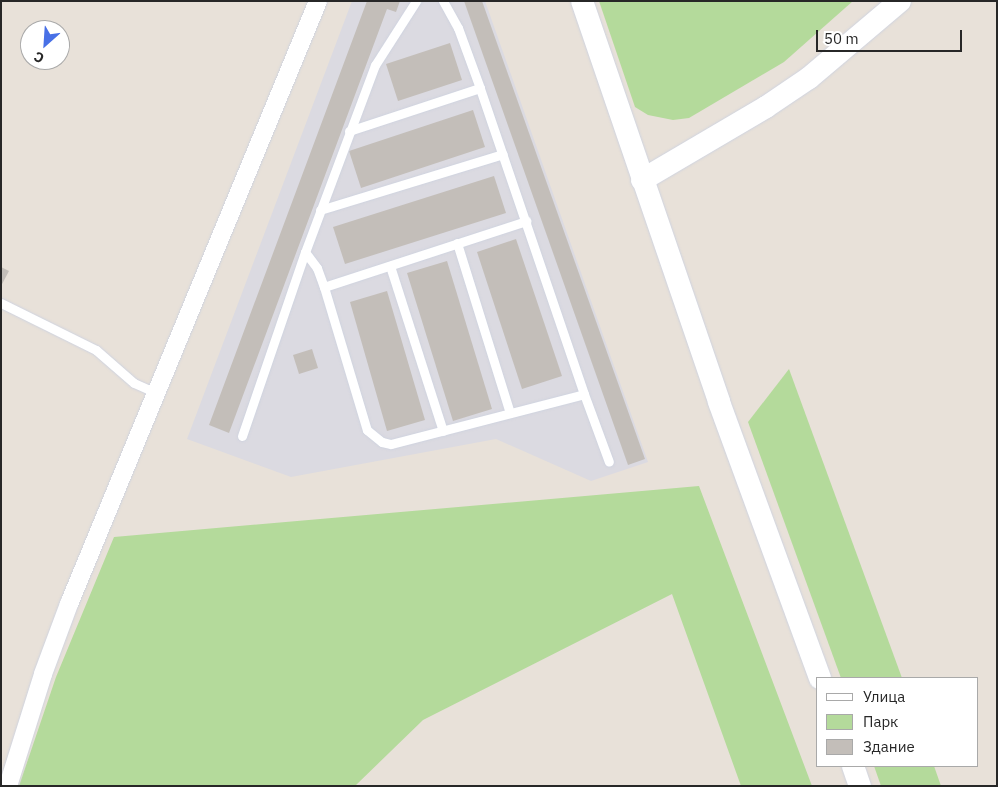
<!DOCTYPE html>
<html>
<head>
<meta charset="utf-8">
<style>
  body { margin:0 }
  #map { position:relative; width:998px; height:787px; overflow:hidden; background:#e8e1d9; font-family:"IBM Plex Sans",sans-serif }
  div>[style] { position:absolute }
  .industrial>* { inset:0; background:#dbdae1 }
  .green>* { inset:0; background:#b4da9b }
  .building>* { inset:0; background:#c3beb9 }
  .roads { filter:drop-shadow(0 0 1px #cfd3df) drop-shadow(0 0 1px #cfd3df) }
  .service>* { height:9px; margin:-4.5px; padding:0 4.5px; transform-origin:4.5px; border-radius:4.5px; background:#fff }
  .minor>* { height:18px; margin:-9px; padding:0 9px; transform-origin:9px; border-radius:9px; background:#fff }
  .tertiary>* { height:22px; margin:-11px; padding:0 11px; transform-origin:11px; border-radius:11px; background:#fff }
  span { translate:-50% -50%; white-space:nowrap; text-align:center; line-height:1.15; -webkit-text-stroke:4px #fff; paint-order:stroke }
  .frame { position:absolute; inset:0; border:2px solid #272727; pointer-events:none }
  .legend { position:absolute; left:816px; top:677px; width:162px; height:90px; box-sizing:border-box; background:#fff; border:1px solid #a9a9a9; margin:0; padding:6px 9px; list-style:none; font-size:15px; color:#272727 }
  .legend li { display:flex; align-items:center; gap:10px; height:25px }
  .legend b { width:25px; border:1px solid #a9a9a9 }
  .north { position:absolute; left:20px; top:20px; width:50px; height:50px; box-sizing:border-box; background:#fff; border:1px solid #a9a9a9; border-radius:50%; rotate:206deg; font-size:14px; font-weight:700; line-height:20px; text-align:center; color:#272727 }
  .north::after { content:''; display:block; margin:auto; width:18px; height:22px; background:#4870e6; clip-path:polygon(50% 0,100% 100%,50% 72%,0 100%) }
  .scale { position:absolute; left:816px; top:30px; width:146px; height:22px; box-sizing:border-box; border:2px solid #272727; border-top:0; padding-left:6px; font-size:15px; line-height:18px; white-space:nowrap; color:#272727; -webkit-text-stroke:4px #fff; paint-order:stroke }
</style>
</head>
<body>
<div id="map">
  <div class="industrial">
    <div style="clip-path:polygon(352px 1px,485px 1px,648px 462px,591px 481px,496px 439px,291px 477px,187px 439px)"></div>
  </div>
  <div class="green">
    <div style="clip-path:polygon(599px 1px,853px 1px,784px 62px,689px 118px,673px 120px,648px 115px,635px 107px)"></div>
    <div style="clip-path:polygon(789px 369px,902px 678px,841px 678px,748px 422px)"></div>
    <div style="clip-path:polygon(699px 486px,812px 786px,741px 786px,672px 594px,423px 720px,355px 786px,19px 786px,56px 677px,114px 537px)"></div>
    <div style="clip-path:polygon(874px 766px,934px 766px,941px 786px,881px 786px)"></div>
  </div>
  <div class="building">
    <div style="clip-path:polygon(367px 1px,400px 1px,396px 12px,387px 9px,229px 433px,209px 425px)"></div>
    <div style="clip-path:polygon(464px 1px,482px 1px,645px 459px,628px 465px)"></div>
    <div style="clip-path:polygon(450px 43px,462px 80px,398px 101px,386px 64px)"></div>
    <div style="clip-path:polygon(473px 110px,485px 147px,361px 188px,349px 151px)"></div>
    <div style="clip-path:polygon(494px 176px,506px 213px,345px 264px,333px 227px)"></div>
    <div style="clip-path:polygon(516px 239px,562px 376px,522px 389px,477px 252px)"></div>
    <div style="clip-path:polygon(447px 261px,492px 409px,453px 421px,407px 273px)"></div>
    <div style="clip-path:polygon(1px 267px,9px 271px,1px 286px)"></div>
    <div style="clip-path:polygon(387px 291px,425px 420px,387px 431px,350px 302px)"></div>
    <div style="clip-path:polygon(312px 349px,318px 368px,299px 374px,293px 355px)"></div>
  </div>
  <div class="roads">
    <div class="service">
      <div style="left:416px;top:1px;width:76px;rotate:122.6deg"></div>
      <div style="left:375px;top:65px;width:200px;rotate:110.5deg"></div>
      <div style="left:305px;top:252px;width:20px;rotate:53deg"></div>
      <div style="left:317px;top:268px;width:20px;rotate:70deg"></div>
      <div style="left:324px;top:287px;width:149px;rotate:73.3deg"></div>
      <div style="left:367px;top:430px;width:19px;rotate:39deg"></div>
      <div style="left:382px;top:442px;width:9px;rotate:13deg"></div>
      <div style="left:391px;top:444px;width:199px;rotate:-14.5deg"></div>
      <div style="left:584px;top:394px;width:323px;rotate:-108.8deg"></div>
      <div style="left:480px;top:88px;width:64px;rotate:-110.1deg"></div>
      <div style="left:458px;top:28px;width:31px;rotate:-119deg"></div>
      <div style="left:349px;top:131px;width:138px;rotate:-18.2deg"></div>
      <div style="left:320px;top:210px;width:191px;rotate:-17deg"></div>
      <div style="left:457px;top:243px;width:178px;rotate:72.7deg"></div>
      <div style="left:390px;top:266px;width:173px;rotate:72.2deg"></div>
      <div style="left:324px;top:287px;width:213px;rotate:-18.1deg"></div>
      <div style="left:1px;top:303px;width:106px;rotate:26.3deg"></div>
      <div style="left:96px;top:350px;width:50px;rotate:41deg"></div>
      <div style="left:134px;top:383px;width:24px;rotate:24deg"></div>
      <div style="left:584px;top:394px;width:72px;rotate:69.8deg"></div>
      <div style="left:242px;top:436px;width:194px;rotate:-71.1deg"></div>
    </div>
    <div class="minor">
      <div style="left:8px;top:786px;width:117px;rotate:-72.6deg"></div>
      <div style="left:43px;top:674px;width:75px;rotate:-69.6deg"></div>
      <div style="left:69px;top:604px;width:652px;rotate:-67.56deg"></div>
    </div>
    <div class="tertiary">
      <div style="left:582px;top:1px;width:424px;rotate:71.1deg"></div>
      <div style="left:719px;top:402px;width:294px;rotate:69.9deg"></div>
      <div style="left:642px;top:180px;width:144px;rotate:-30.5deg"></div>
      <div style="left:766px;top:107px;width:52px;rotate:-34deg"></div>
      <div style="left:809px;top:78px;width:119px;rotate:-40.2deg"></div>
      <div style="left:853px;top:766px;width:21px;rotate:71deg"></div>
    </div>
  </div>
  <div class="frame"></div>
  <ul class="legend">
  <li><b style="height:6px;background:#fff"></b>Улица</li>
  <li><b style="height:14px;background:#b4da9b"></b>Парк</li>
  <li><b style="height:14px;background:#c3beb9"></b>Здание</li>
  </ul>
  <div class="north">С</div>
  <div class="scale">50 m</div>
</div>
</body>
</html>
